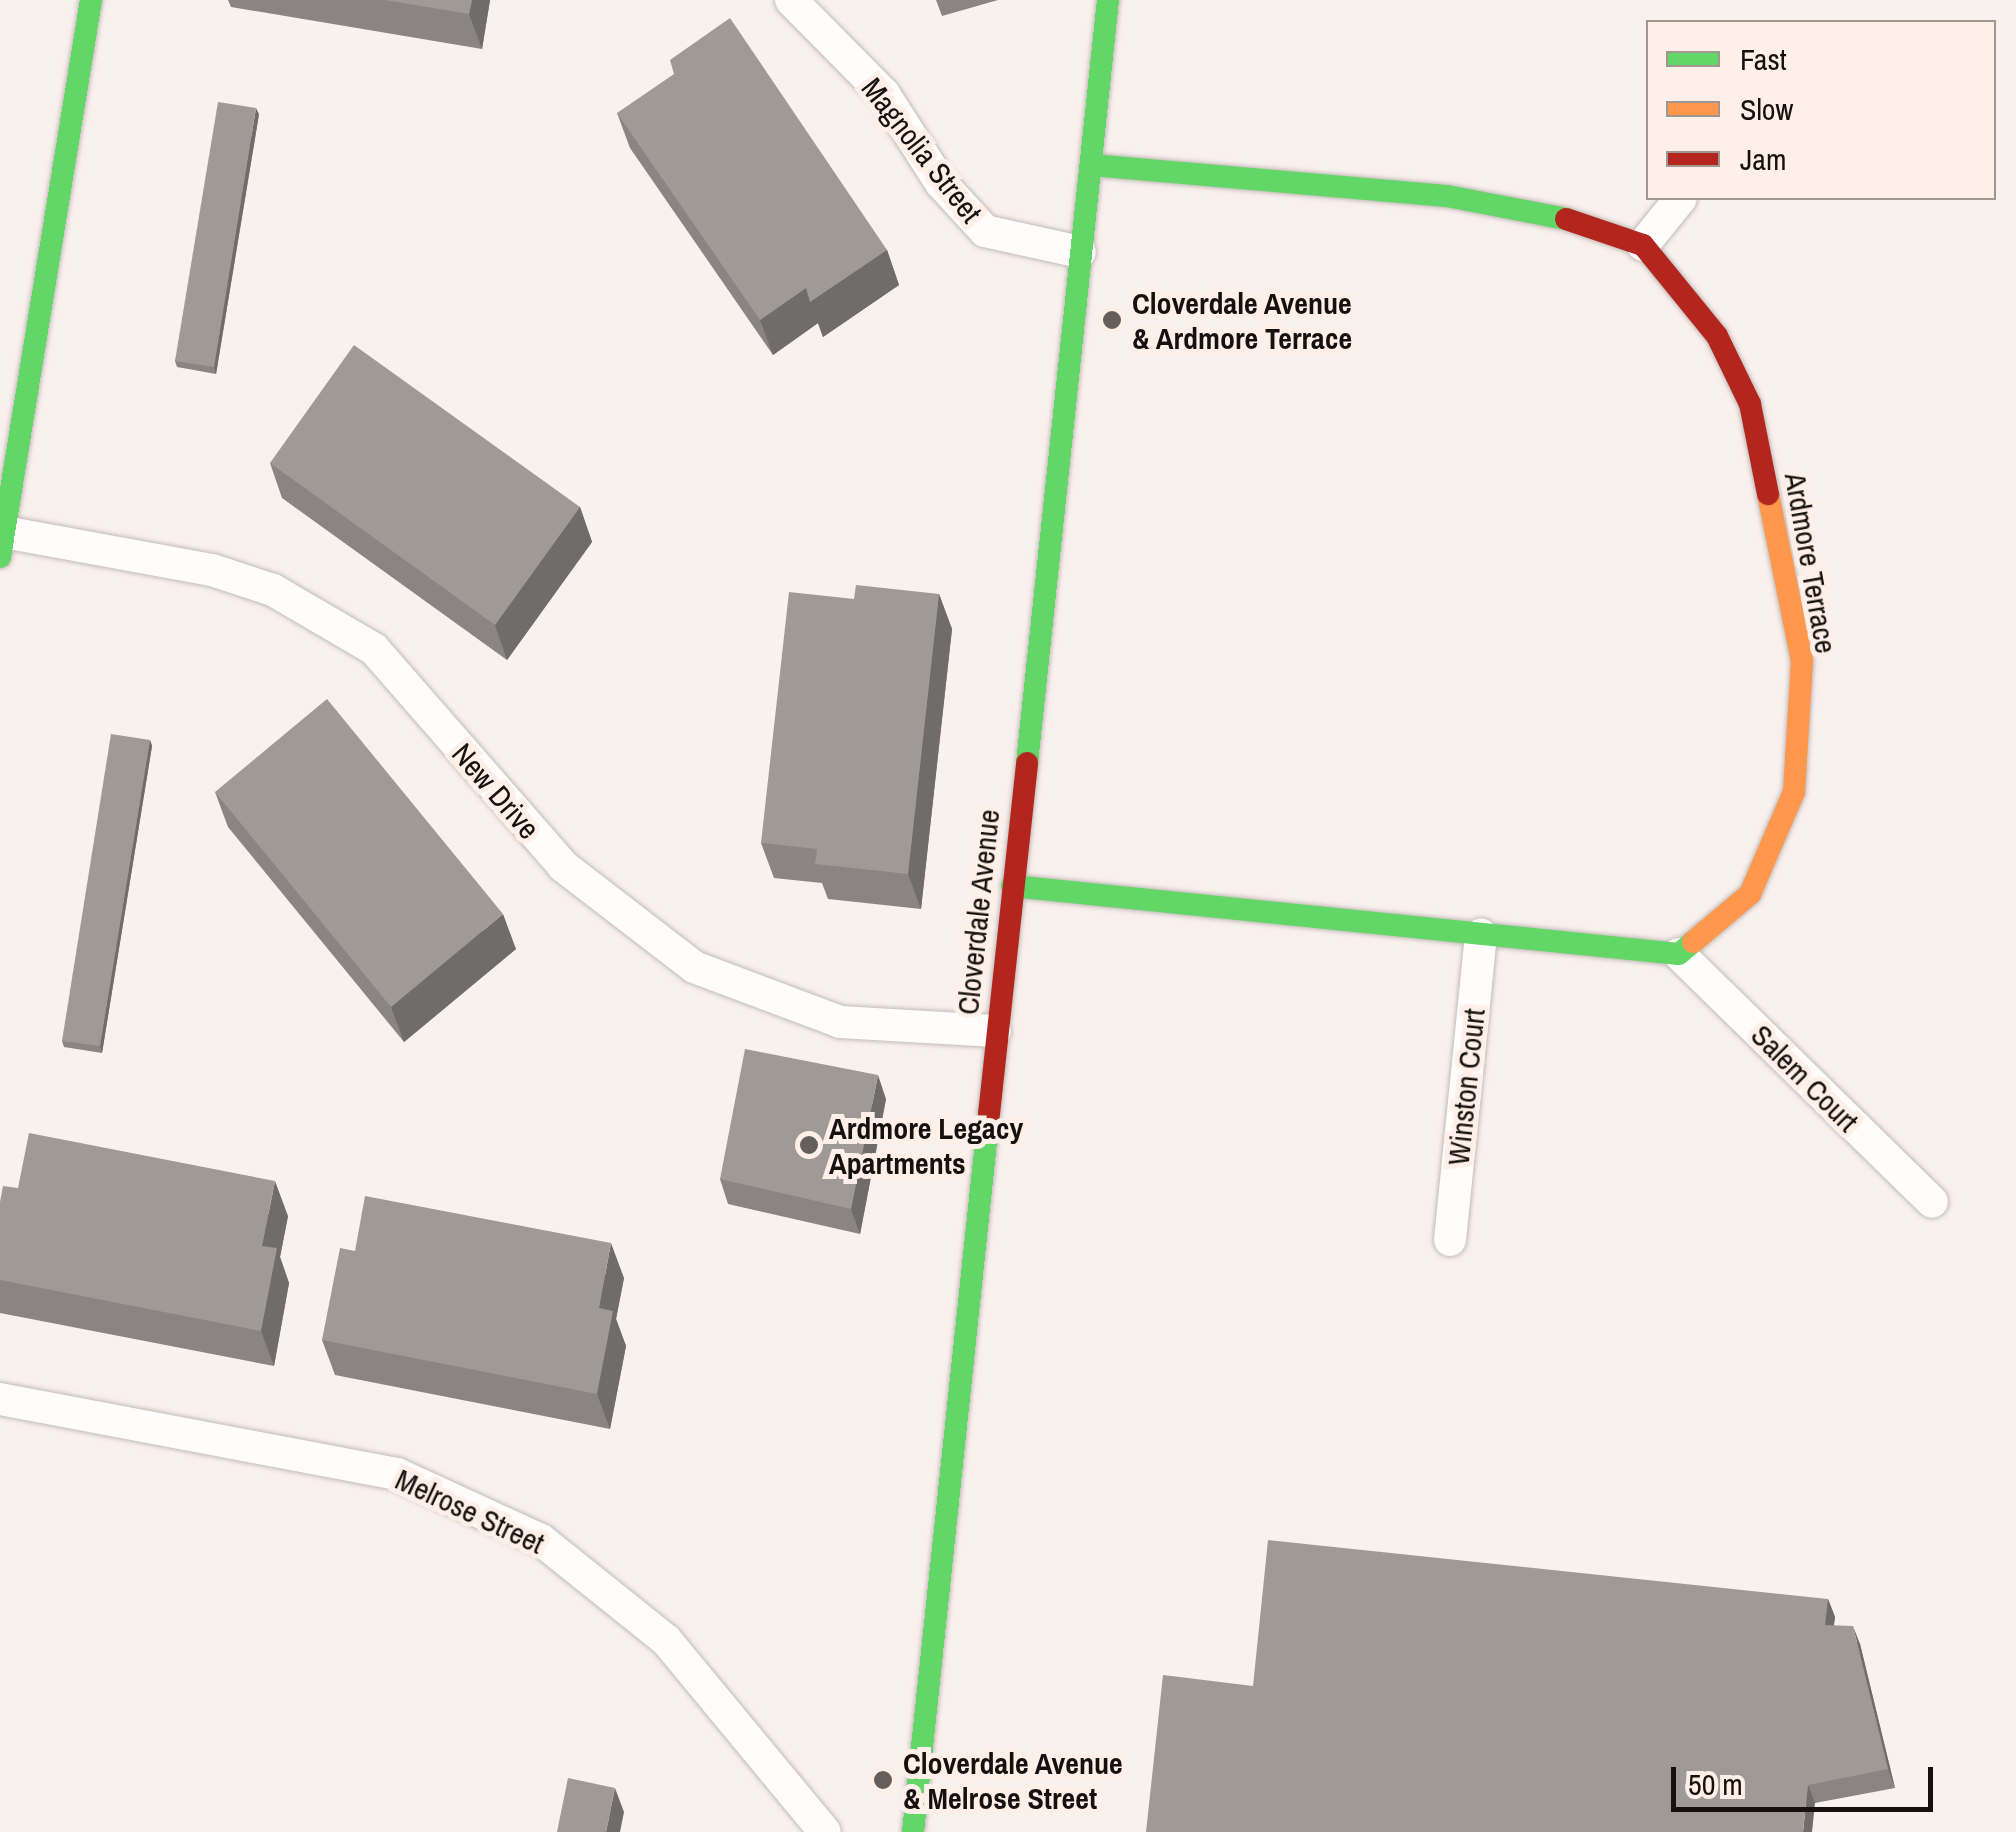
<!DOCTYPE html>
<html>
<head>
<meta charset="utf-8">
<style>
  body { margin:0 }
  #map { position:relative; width:2016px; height:1832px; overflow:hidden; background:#f9f1ee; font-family:"Archivo Narrow",sans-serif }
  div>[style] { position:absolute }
  .roads { filter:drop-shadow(0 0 2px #c2bbb8) drop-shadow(0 0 2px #c2bbb8) }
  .street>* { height:32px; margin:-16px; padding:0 16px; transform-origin:16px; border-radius:16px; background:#fefdfc }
  .fast>* { height:22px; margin:-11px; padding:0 11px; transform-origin:11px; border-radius:11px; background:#63d668 }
  .slow>* { height:22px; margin:-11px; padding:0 11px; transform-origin:11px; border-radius:11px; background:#ff974d }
  .jam>* { height:22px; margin:-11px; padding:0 11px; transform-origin:11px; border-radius:11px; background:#b3261e }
  .wall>* { inset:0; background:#8a8482 }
  .shaded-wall>* { inset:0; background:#706c6a }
  .building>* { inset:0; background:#a09a97 }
  .dots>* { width:28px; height:28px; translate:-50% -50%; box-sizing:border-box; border:5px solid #fef0e9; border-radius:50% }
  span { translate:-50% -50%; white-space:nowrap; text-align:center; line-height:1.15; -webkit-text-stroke:10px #fef0e9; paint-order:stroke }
  .street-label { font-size:30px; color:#16110e }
  .poi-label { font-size:30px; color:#16110e; font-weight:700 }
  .left { translate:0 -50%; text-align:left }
  .legend { position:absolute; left:1646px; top:20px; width:350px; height:180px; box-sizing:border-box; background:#fef0e9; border:2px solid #a19791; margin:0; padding:12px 18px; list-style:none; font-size:30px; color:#16110e }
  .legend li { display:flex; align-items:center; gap:20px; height:50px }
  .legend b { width:50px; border:2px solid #a19791 }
  .scale { position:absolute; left:1671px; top:1767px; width:262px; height:45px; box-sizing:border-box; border:5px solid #16110e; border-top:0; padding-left:12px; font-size:30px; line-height:35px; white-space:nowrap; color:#16110e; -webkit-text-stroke:8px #fef0e9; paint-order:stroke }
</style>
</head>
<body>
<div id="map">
  <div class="roads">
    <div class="street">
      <div style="left:791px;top:0;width:132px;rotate:45.3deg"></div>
      <div style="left:884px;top:94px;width:106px;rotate:57.4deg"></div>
      <div style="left:941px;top:183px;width:65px;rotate:47.5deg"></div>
      <div style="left:985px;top:231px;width:97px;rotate:12.5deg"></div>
      <div style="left:1643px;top:245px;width:60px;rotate:-51deg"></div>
      <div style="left:4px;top:532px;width:211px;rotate:10.4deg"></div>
      <div style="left:212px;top:570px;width:64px;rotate:18.2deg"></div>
      <div style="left:273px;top:590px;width:117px;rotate:30.3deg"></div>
      <div style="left:374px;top:649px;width:288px;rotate:48.9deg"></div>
      <div style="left:563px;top:866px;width:165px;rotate:37.6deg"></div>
      <div style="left:694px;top:967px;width:156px;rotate:20.6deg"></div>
      <div style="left:840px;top:1022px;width:155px;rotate:3.3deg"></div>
      <div style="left:1679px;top:954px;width:354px;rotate:44.4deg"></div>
      <div style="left:1450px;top:1240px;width:307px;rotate:-84.2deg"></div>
      <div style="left:0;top:1399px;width:404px;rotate:10.7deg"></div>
      <div style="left:397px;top:1474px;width:158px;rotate:24.6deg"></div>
      <div style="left:541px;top:1540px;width:160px;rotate:38.7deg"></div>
      <div style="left:666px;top:1640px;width:249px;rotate:50.4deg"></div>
    </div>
    <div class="fast">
      <div style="left:1091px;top:165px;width:357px;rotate:5deg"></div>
      <div style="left:1447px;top:196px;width:121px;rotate:10.9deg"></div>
      <div style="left:0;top:557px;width:564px;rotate:-80.72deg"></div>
      <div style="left:1027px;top:763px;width:767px;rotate:-83.94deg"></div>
      <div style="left:1012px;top:886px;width:670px;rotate:5.82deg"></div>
      <div style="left:1679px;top:954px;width:18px;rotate:-41deg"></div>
      <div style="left:913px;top:1832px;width:722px;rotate:-83.96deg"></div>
    </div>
    <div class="slow">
      <div style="left:1693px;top:942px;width:75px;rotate:-40.1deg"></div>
      <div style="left:1750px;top:894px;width:111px;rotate:-66.7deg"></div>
      <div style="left:1794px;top:792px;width:131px;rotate:-86.5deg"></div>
      <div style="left:1802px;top:661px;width:170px;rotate:-101.5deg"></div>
    </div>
    <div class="jam">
      <div style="left:1566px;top:219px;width:81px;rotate:18.7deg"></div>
      <div style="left:1643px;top:245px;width:117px;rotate:50.9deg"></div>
      <div style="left:1717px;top:336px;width:76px;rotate:64.1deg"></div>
      <div style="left:1750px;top:404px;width:92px;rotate:78.7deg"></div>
      <div style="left:989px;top:1114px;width:353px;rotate:-83.8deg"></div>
    </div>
  </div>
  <div class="wall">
    <div style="clip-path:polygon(228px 0,490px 0,482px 49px,231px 7px)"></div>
    <div style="clip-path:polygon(936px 0,998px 0,942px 16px)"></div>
    <div style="clip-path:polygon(617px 113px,887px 250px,899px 285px,823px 337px,818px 323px,773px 355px,630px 148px)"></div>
    <div style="clip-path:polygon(259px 114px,216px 374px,177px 367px,175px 361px)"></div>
    <div style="clip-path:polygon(270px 463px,580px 507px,592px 542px,507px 660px,282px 498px)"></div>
    <div style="clip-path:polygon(939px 594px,952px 629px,921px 909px,828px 899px,822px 883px,774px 878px,761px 843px,854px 599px)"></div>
    <div style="clip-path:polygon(150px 740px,152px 746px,102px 1053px,64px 1047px,62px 1041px)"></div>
    <div style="clip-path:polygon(215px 792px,516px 949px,404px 1042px,228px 827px)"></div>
    <div style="clip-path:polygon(886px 1099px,860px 1234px,728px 1204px,720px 1179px)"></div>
    <div style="clip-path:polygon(18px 1188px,288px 1216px,280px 1257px,289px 1283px,274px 1366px,0 1313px,0 1202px)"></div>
    <div style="clip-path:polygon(355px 1251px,624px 1278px,616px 1319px,626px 1346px,610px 1429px,335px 1375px,322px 1340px)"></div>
    <div style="clip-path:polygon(1828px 1599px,1835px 1617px,1834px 1625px,1860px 1644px,1895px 1788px,1815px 1803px,1253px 1686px)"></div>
  </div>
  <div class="shaded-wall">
    <div style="clip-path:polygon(472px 0,490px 0,482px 49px,469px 14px)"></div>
    <div style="clip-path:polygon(256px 108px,259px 114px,216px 374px,214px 367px)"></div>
    <div style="clip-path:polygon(887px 250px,899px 285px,823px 337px,818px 323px,773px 355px,760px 320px,806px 288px)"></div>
    <div style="clip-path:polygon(580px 507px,592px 542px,507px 660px,495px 625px)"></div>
    <div style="clip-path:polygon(939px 594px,952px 629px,921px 909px,908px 874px)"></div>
    <div style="clip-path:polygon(150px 740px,152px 746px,102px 1053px,100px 1046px)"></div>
    <div style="clip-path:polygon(503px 914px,516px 949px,404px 1042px,391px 1007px)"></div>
    <div style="clip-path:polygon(878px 1075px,886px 1099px,860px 1234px,851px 1209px)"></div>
    <div style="clip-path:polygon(275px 1181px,288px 1216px,280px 1257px,289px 1283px,274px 1366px,261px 1331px,262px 1246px)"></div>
    <div style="clip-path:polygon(611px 1243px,624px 1278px,616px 1319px,626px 1346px,610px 1429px,597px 1394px,599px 1308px)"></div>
    <div style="clip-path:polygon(1828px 1599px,1835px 1617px,1831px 1643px,1825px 1625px)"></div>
    <div style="clip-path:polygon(1853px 1626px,1860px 1644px,1895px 1788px,1888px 1769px)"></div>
    <div style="clip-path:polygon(1808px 1785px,1815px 1803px,1812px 1832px,1803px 1832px)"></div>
    <div style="clip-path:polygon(615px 1788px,624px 1812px,620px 1832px,606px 1832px)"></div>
  </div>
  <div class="building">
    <div style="clip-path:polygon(385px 0,472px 0,469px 14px)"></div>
    <div style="clip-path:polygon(730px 18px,887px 250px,810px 302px,806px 288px,760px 320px,617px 113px,674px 74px,670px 60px)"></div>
    <div style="clip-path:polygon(218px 102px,256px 108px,214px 367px,175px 361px)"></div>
    <div style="clip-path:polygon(354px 345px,580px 507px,495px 625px,270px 463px)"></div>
    <div style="clip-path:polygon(856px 585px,939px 594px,908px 874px,815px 864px,817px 849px,761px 843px,789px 592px,854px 599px)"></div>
    <div style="clip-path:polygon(327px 699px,503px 914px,391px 1007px,215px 792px)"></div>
    <div style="clip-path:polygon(111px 734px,150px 740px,100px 1046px,62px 1041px)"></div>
    <div style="clip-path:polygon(745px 1049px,878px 1075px,851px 1209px,720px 1179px)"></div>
    <div style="clip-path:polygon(29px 1133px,275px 1181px,262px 1246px,277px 1248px,261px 1331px,0 1280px,0 1202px,3px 1186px,18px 1188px)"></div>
    <div style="clip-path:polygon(365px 1196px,611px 1243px,599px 1308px,613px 1311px,597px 1394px,322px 1340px,340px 1248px,355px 1251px)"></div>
    <div style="clip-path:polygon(1268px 1540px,1828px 1599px,1825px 1625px,1853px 1626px,1888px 1769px,1808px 1785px,1803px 1832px,1146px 1832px,1163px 1675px,1253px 1686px)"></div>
    <div style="clip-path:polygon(568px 1778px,615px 1788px,606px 1832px,557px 1832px)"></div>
  </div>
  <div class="dots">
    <div style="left:1112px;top:320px;background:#655f5c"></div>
    <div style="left:809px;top:1145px;background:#655f5c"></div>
    <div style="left:883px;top:1780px;background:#655f5c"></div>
  </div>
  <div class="street-label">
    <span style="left:922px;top:150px;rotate:52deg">Magnolia Street</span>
    <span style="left:1811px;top:563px;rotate:80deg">Ardmore Terrace</span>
    <span style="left:496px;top:791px;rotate:49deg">New Drive</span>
    <span style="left:978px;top:912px;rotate:-84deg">Cloverdale Avenue</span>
    <span style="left:1805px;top:1078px;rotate:45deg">Salem Court</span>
    <span style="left:1466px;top:1087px;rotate:-84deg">Winston Court</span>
    <span style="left:470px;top:1511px;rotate:25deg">Melrose Street</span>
  </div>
  <div class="poi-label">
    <span class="left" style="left:1132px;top:320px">Cloverdale Avenue<br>&amp; Ardmore Terrace</span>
    <span class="left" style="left:829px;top:1145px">Ardmore Legacy<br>Apartments</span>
    <span class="left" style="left:903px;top:1780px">Cloverdale Avenue<br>&amp; Melrose Street</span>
  </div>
  <ul class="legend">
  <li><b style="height:12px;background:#63d668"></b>Fast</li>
  <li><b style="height:12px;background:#ff974d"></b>Slow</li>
  <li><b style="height:12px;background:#b3261e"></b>Jam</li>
  </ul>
  <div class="scale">50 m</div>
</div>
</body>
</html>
